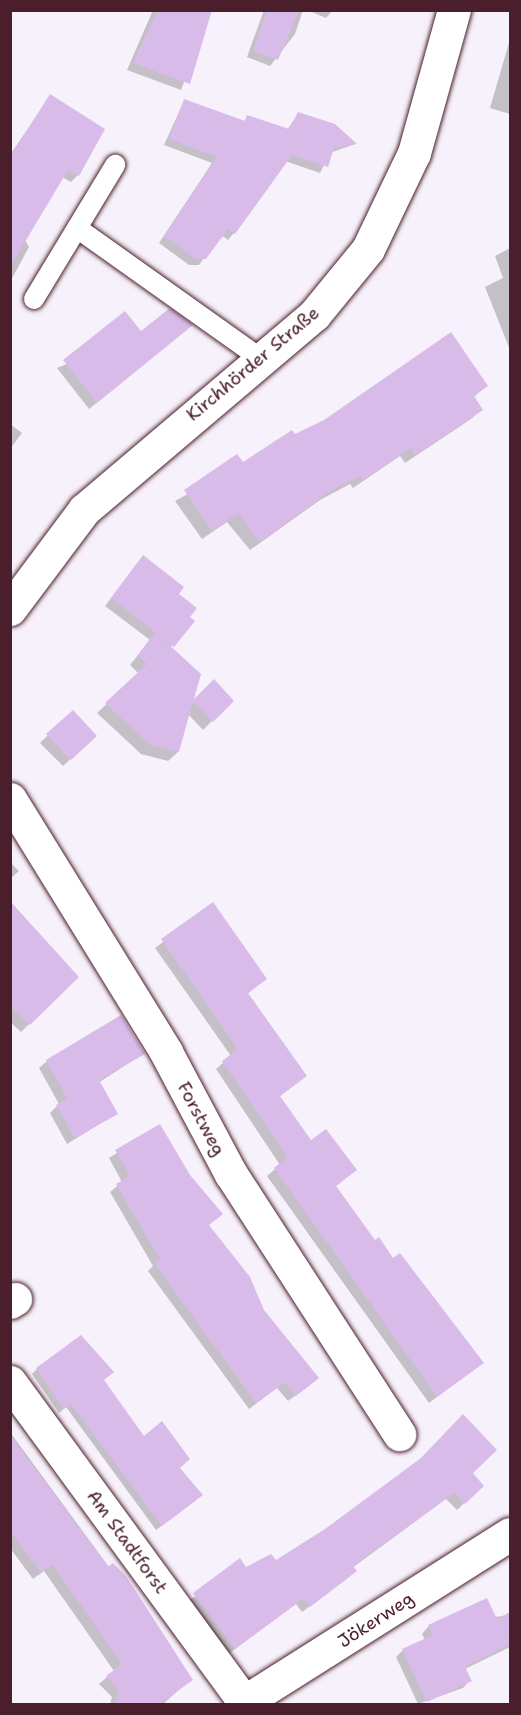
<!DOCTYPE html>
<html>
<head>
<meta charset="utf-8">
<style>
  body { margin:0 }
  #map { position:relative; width:521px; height:1715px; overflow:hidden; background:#f7f1fb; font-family:"Shantell Sans",sans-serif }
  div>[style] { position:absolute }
  .shadow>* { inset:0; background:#0003 }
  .building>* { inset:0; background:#d9bbe9 }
  .roads { filter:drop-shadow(0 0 2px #4a1f2b) drop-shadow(0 0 2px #4a1f2b) }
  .lane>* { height:20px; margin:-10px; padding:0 10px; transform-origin:10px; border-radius:10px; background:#fff }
  .street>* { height:33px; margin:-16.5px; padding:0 16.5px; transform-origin:16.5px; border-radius:16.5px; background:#fff }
  .secondary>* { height:33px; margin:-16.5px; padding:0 16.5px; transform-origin:16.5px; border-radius:16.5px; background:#fff }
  span { translate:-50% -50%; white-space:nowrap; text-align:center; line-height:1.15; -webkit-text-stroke:4.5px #fff; paint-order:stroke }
  .street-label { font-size:18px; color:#4a1f2b }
  .frame { position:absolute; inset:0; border:12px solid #4a1f2b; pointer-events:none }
</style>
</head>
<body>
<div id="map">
  <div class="shadow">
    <div style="clip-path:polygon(153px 10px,212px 10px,181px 90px,127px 70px)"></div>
    <div style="clip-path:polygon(264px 10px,303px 10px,295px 34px,270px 66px,247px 57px)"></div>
    <div style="clip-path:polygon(307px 10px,333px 10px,326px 18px)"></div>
    <div style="clip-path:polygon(510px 39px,510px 114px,490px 108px)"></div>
    <div style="clip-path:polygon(50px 96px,78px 175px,71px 182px,62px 177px,25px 240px,29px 247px,10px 282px,10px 155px)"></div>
    <div style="clip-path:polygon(184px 101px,243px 122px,248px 117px,287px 130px,299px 113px,355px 144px,330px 153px,320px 173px,285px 161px,234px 233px,228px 240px,221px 235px,199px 265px,189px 265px,159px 243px,212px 163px,164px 145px)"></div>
    <div style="clip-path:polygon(510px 248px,510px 350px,485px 287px,503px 278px,495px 256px)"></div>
    <div style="clip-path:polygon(183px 332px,89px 409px,57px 368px,140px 333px)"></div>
    <div style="clip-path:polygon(486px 386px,473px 398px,481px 410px,471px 419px,405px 463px,400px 456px,353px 488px,350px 484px,320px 500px,250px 550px,227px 522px,202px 539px,175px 501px,294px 436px)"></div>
    <div style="clip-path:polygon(10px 424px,22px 433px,10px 449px)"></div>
    <div style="clip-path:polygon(136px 565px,177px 594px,171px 649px,191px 704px,214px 682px,232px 701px,203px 730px,188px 714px,178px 752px,168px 761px,141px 754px,97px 713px,139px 674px,130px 665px,150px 640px,105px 606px)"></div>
    <div style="clip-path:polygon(48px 735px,95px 736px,63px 766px,40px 743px)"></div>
    <div style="clip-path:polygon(10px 862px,19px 871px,10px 879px)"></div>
    <div style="clip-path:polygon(10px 905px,77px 977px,21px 1032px,10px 1022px)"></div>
    <div style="clip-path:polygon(213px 905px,266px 979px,247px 994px,305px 1076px,279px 1097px,310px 1142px,355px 1170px,334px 1187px,375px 1242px,482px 1363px,429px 1403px,267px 1176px,280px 1165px,216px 1069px,231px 1056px,155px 948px)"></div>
    <div style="clip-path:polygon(143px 1054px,98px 1083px,116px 1114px,67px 1144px,50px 1113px,59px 1104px,39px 1068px,47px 1061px)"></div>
    <div style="clip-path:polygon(160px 1126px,208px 1226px,310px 1385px,288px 1401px,277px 1388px,249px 1409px,148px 1271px,153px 1266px,110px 1192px,122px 1182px,109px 1158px)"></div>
    <div style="clip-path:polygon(37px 1369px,102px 1380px,144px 1438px,178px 1468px,196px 1500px,156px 1530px,66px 1407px,59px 1413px,32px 1374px)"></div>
    <div style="clip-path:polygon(10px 1432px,191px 1679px,163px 1704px,110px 1704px,112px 1697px,99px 1684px,114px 1671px,44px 1571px,33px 1579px,10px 1548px)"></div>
    <div style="clip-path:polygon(471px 1473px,482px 1486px,457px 1510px,446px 1499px,352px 1568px,348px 1578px,302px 1612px,296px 1604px,227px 1655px,187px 1601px,246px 1569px,275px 1562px)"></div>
    <div style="clip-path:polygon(509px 1615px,510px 1647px,465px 1669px,470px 1680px,463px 1688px,418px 1704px,396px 1657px,403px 1650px,425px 1640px,422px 1634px,429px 1626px)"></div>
  </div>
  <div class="building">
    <div style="clip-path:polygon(158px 10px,212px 10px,190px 84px,133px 63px)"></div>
    <div style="clip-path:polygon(267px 10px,299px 10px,278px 60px,253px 51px)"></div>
    <div style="clip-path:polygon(50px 94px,105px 129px,79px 176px,68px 170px,10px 267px,10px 158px)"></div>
    <div style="clip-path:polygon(184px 99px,245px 121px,247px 115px,289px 129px,298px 112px,335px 124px,357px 144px,334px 148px,328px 167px,292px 155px,235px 234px,228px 229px,206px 259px,196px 259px,164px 236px,217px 157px,169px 139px)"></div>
    <div style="clip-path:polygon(170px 308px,193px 325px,97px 403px,63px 360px,125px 311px,141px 331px)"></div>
    <div style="clip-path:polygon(451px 332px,488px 386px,474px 396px,483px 410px,415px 455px,411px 448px,363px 480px,360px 476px,332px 490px,260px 542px,238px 513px,212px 531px,184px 490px,237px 454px,243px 462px,292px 430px,295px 434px,324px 420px)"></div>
    <div style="clip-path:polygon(143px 555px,184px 587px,179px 594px,197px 608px,190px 617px,195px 621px,174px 647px,111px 598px)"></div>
    <div style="clip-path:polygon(155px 632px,201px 674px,194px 699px,214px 679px,234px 701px,213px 722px,193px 701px,179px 752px,150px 745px,105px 703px,147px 664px,138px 655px)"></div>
    <div style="clip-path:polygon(73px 710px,97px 736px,71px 760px,46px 734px)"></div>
    <div style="clip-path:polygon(10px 901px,79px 977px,30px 1025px,10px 1006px)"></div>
    <div style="clip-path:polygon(213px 902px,267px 979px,248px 993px,307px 1076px,280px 1096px,311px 1140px,326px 1129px,357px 1170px,336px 1186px,375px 1240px,379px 1237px,393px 1258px,400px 1253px,484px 1363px,437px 1397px,274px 1168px,287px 1157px,222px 1061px,238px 1049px,161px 939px)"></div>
    <div style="clip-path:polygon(121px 1015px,145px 1054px,99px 1080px,118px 1114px,75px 1138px,56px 1105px,67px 1098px,46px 1060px)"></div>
    <div style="clip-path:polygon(160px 1124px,190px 1175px,223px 1214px,209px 1225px,250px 1277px,264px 1310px,319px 1378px,296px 1396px,285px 1382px,256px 1403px,154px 1263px,160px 1259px,116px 1184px,130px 1176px,115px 1150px)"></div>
    <div style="clip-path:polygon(81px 1335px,114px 1372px,104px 1380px,144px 1436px,162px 1421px,190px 1459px,180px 1468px,203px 1495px,162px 1526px,71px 1404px,64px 1409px,36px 1368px)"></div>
    <div style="clip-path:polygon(463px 1414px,497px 1450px,473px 1473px,484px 1486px,465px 1504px,454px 1493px,353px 1566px,357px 1571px,310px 1607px,304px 1598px,235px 1649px,193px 1593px,240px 1558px,246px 1567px,271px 1554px,276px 1560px,325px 1529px,421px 1458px)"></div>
    <div style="clip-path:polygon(10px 1435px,108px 1567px,113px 1563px,126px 1576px,193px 1680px,159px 1704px,115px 1704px,119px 1689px,106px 1676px,122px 1664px,52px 1564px,41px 1572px,10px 1531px)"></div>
    <div style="clip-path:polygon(487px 1598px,497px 1619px,510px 1612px,510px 1644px,465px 1667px,472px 1681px,427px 1702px,402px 1649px,433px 1635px,428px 1625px)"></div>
  </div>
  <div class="roads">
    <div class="lane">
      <div style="left:77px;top:228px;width:228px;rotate:35.4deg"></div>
      <div style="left:34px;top:299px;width:157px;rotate:-58.8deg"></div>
    </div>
    <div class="street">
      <div style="left:10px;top:799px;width:297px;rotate:58.3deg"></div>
      <div style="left:166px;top:1052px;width:138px;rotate:62deg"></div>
      <div style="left:231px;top:1174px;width:310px;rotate:57.1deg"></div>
      <div style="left:10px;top:1302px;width:6px;rotate:-31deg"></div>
      <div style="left:10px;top:1382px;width:396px;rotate:53.8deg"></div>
      <div style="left:241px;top:1704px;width:318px;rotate:-32.3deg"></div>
    </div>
    <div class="secondary">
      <div style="left:10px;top:609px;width:124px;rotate:-53.2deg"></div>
      <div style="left:84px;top:510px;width:302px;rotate:-40.3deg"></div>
      <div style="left:314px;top:315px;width:85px;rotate:-50.7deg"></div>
      <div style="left:368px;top:249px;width:106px;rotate:-64.4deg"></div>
      <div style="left:414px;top:153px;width:148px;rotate:-74.4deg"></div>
    </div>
  </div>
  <div class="street-label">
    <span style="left:253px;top:364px;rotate:-40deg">Kirchhörder Straße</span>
    <span style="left:201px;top:1119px;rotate:62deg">Forstweg</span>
    <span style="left:127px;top:1542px;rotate:54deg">Am Stadtforst</span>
    <span style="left:376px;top:1620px;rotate:-33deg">Jökerweg</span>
  </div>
  <div class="frame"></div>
</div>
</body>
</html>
